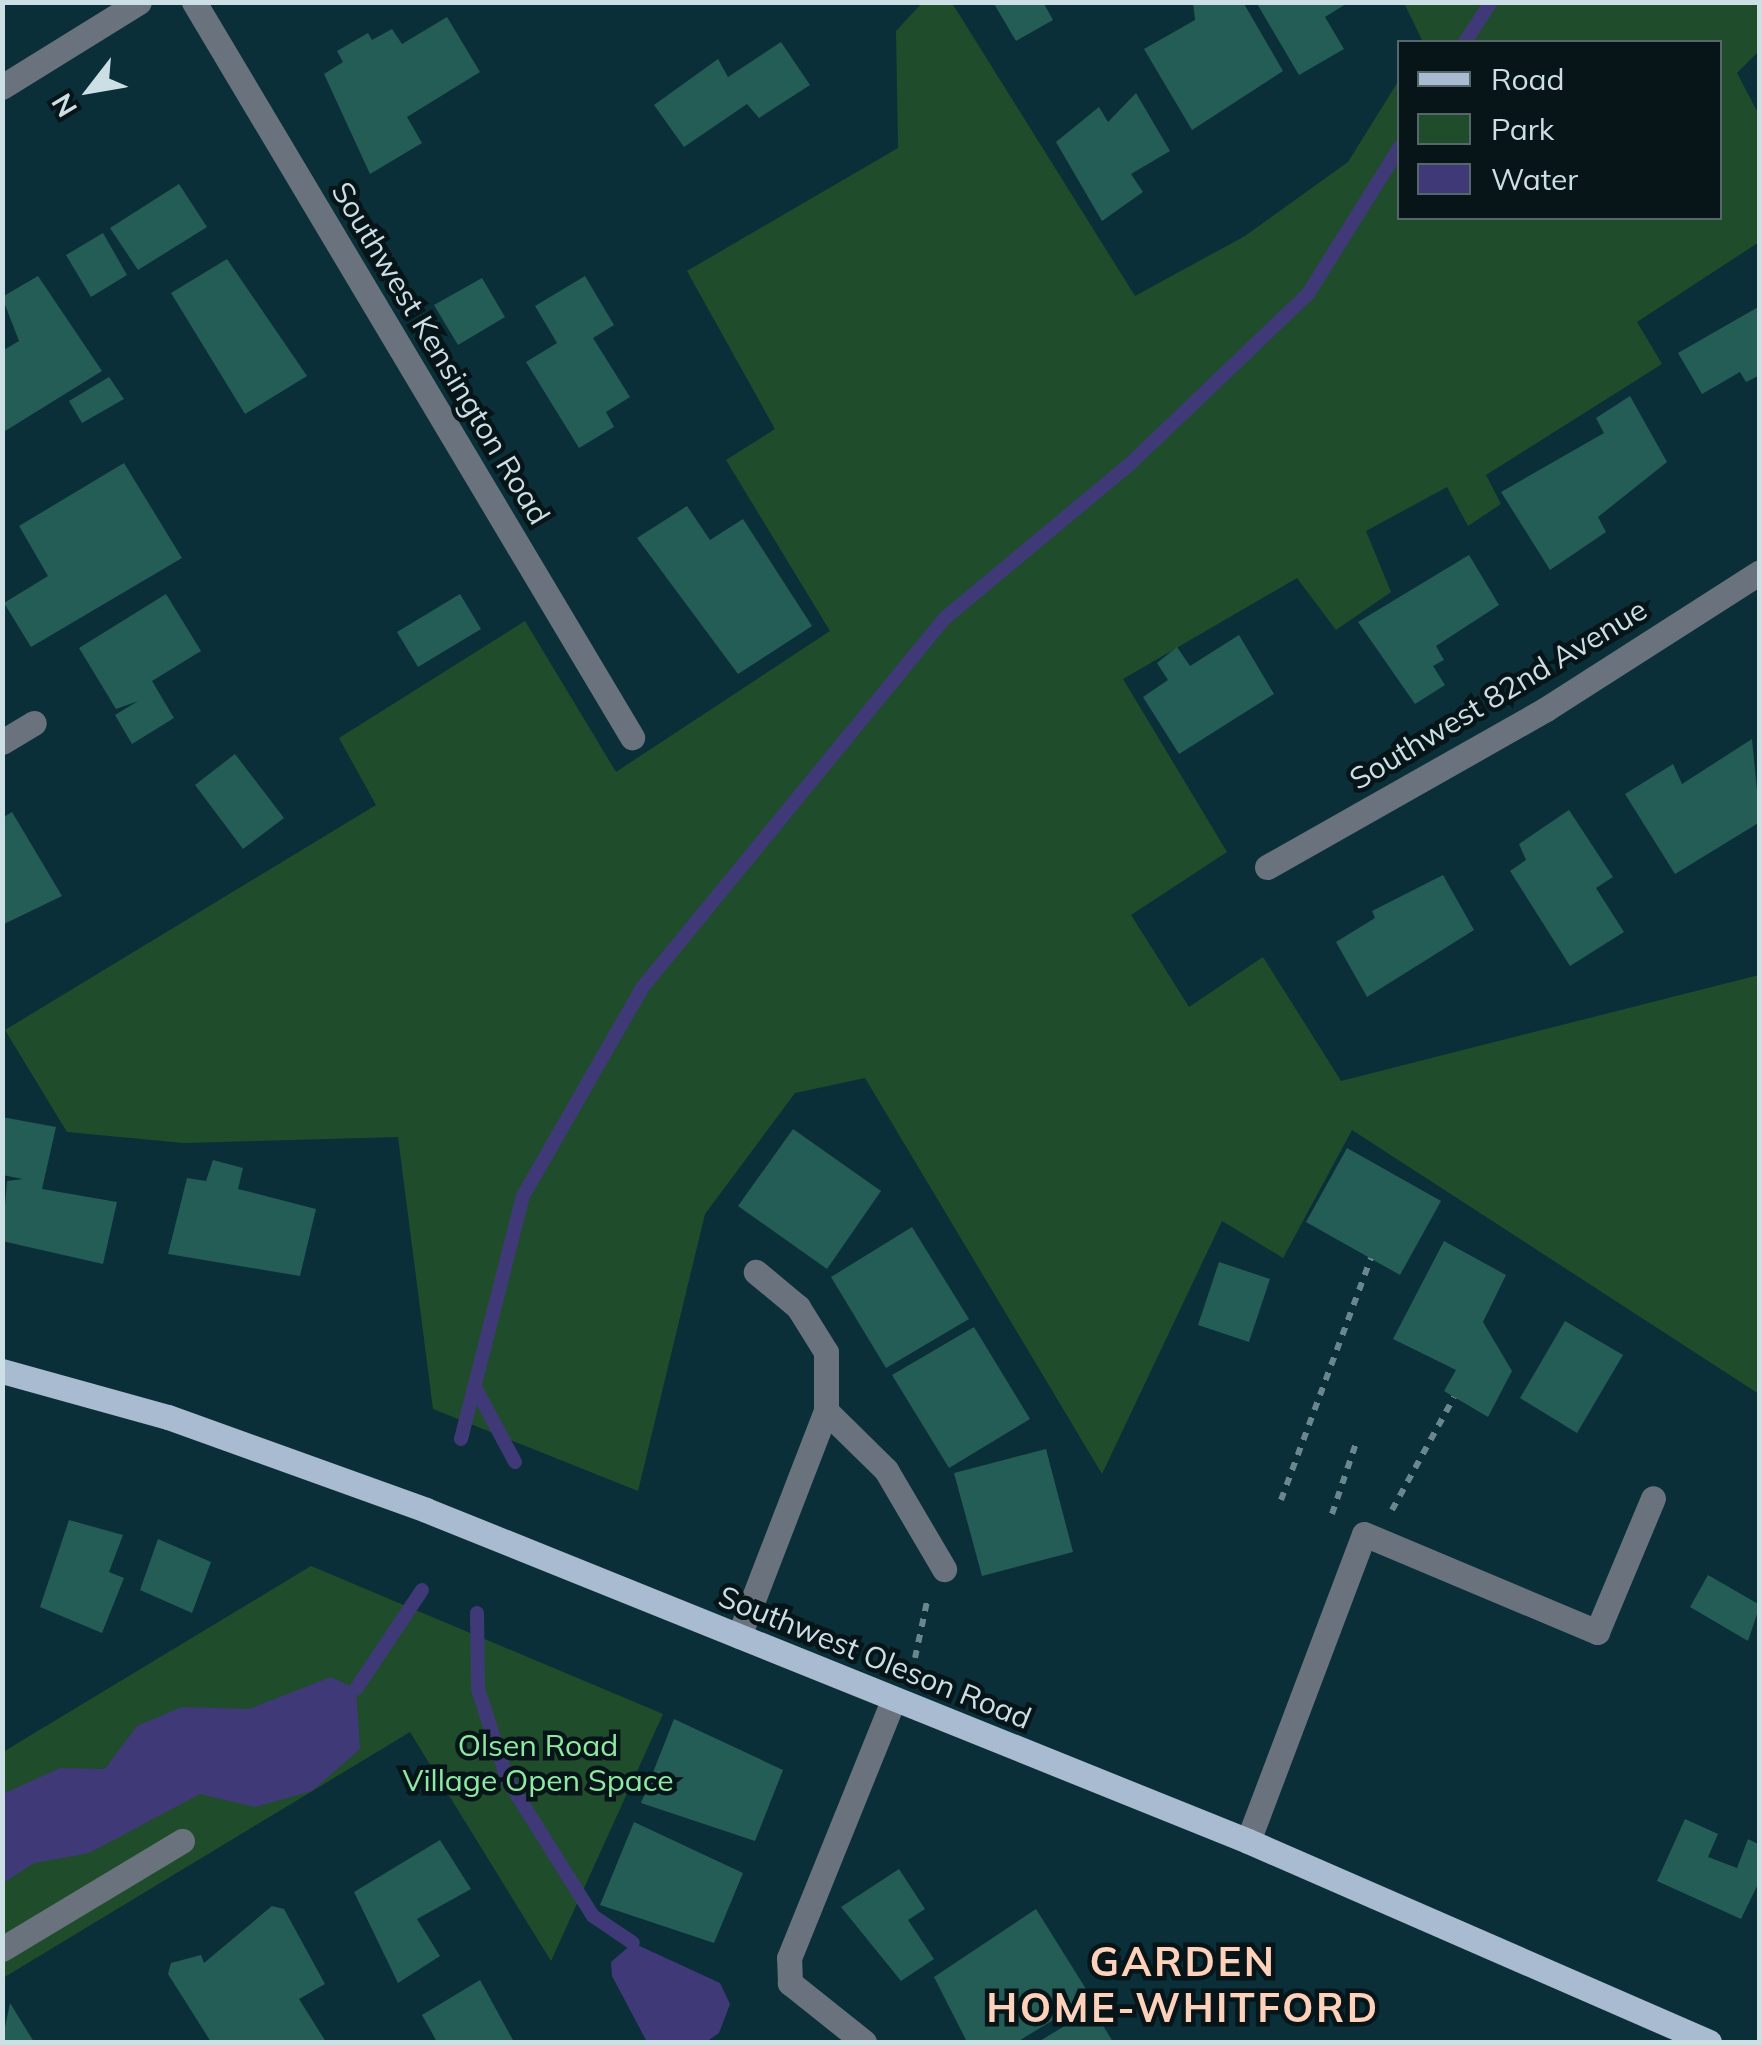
<!DOCTYPE html>
<html>
<head>
<meta charset="utf-8">
<style>
  body { margin:0 }
  #map { position:relative; width:1762px; height:2045px; overflow:hidden; background:#0a2f38; font-family:Mulish,sans-serif }
  div>[style] { position:absolute }
  .green>* { inset:0; background:#1f4d2b }
  .water>* { inset:0; background:#3f3978 }
  .stream>* { height:14px; margin:-7px; padding:0 7px; transform-origin:7px; border-radius:7px; background:#3f3978 }
  .building>* { inset:0; background:#235d56 }
  .path>* { height:6px; margin-top:-3px; transform-origin:0; background:repeating-linear-gradient(90deg,#6b878e 0 8px,transparent 0 16px) }
  .minor>* { height:25px; margin:-12.5px; padding:0 12.5px; transform-origin:12.5px; border-radius:12.5px; background:#69727d }
  .major>* { height:25px; margin:-12.5px; padding:0 12.5px; transform-origin:12.5px; border-radius:12.5px; background:#a8bbd0 }
  span { translate:-50% -50%; white-space:nowrap; text-align:center; line-height:1.15; -webkit-text-stroke:9px #071519; paint-order:stroke }
  .street-label { font-size:30px; color:#ccdfe4 }
  .park-label { font-size:30px; color:#8ee9a2 }
  .district-label { font-size:40px; color:#fed1ba; font-weight:700; letter-spacing:2.5px }
  .frame { position:absolute; inset:0; border:5px solid #ccdfe4; pointer-events:none }
  .legend { position:absolute; left:1397px; top:40px; width:325px; height:180px; box-sizing:border-box; background:#071519; border:2px solid #56666a; margin:0; padding:12px 18px; list-style:none; font-size:30px; color:#ccdfe4 }
  .legend li { display:flex; align-items:center; gap:20px; height:50px }
  .legend b { width:50px; border:2px solid #56666a }
  .north { position:absolute; left:40px; top:40px; width:100px; height:100px; -webkit-text-stroke:8px #071519; paint-order:stroke; rotate:239deg; font-size:28px; font-weight:700; line-height:40px; text-align:center; color:#ccdfe4 }
  .north::after { content:''; display:block; margin:auto; width:35px; height:45px; background:#ccdfe4; clip-path:polygon(50% 0,100% 100%,50% 72%,0 100%) }
</style>
</head>
<body>
<div id="map">
  <div class="green">
    <div style="clip-path:polygon(922px 3px,952px 3px,1135px 296px,1245px 236px,1348px 162px,1399px 80px,1400px 218px,1720px 218px,1720px 42px,1423px 42px,1404px 3px,1759px 3px,1759px 51px,1737px 73px,1759px 115px,1759px 242px,1637px 322px,1662px 364px,1486px 475px,1501px 504px,1468px 526px,1447px 487px,1366px 531px,1391px 592px,1336px 630px,1297px 578px,1123px 679px,1227px 852px,1131px 915px,1189px 1007px,1263px 957px,1341px 1081px,1759px 975px,1759px 1394px,1352px 1130px,1283px 1258px,1222px 1221px,1102px 1474px,865px 1078px,795px 1093px,705px 1214px,638px 1491px,433px 1409px,398px 1137px,184px 1143px,67px 1132px,5px 1030px,376px 805px,339px 738px,525px 621px,616px 772px,830px 631px,726px 460px,775px 429px,687px 271px,898px 148px,896px 31px)"></div>
    <div style="clip-path:polygon(311px 1566px,663px 1714px,551px 1961px,410px 1732px,3px 1978px,3px 1752px)"></div>
  </div>
  <div class="water">
    <div style="clip-path:polygon(331px 1677px,356px 1689px,360px 1749px,312px 1791px,255px 1807px,200px 1794px,89px 1853px,34px 1863px,3px 1883px,3px 1794px,60px 1768px,105px 1769px,137px 1726px,182px 1707px,249px 1709px)"></div>
    <div style="clip-path:polygon(633px 1943px,720px 1983px,730px 2004px,719px 2033px,706px 2042px,647px 2042px,612px 1976px,611px 1962px)"></div>
  </div>
  <div class="stream">
    <div style="left:1465px;top:42px;width:48px;rotate:-57deg"></div>
    <div style="left:475px;top:1387px;width:85px;rotate:61.9deg"></div>
    <div style="left:461px;top:1439px;width:251px;rotate:-75.7deg"></div>
    <div style="left:523px;top:1196px;width:240px;rotate:-60.2deg"></div>
    <div style="left:642px;top:988px;width:478px;rotate:-50.7deg"></div>
    <div style="left:945px;top:618px;width:242px;rotate:-39.8deg"></div>
    <div style="left:1131px;top:463px;width:245px;rotate:-43.7deg"></div>
    <div style="left:1308px;top:294px;width:173px;rotate:-58deg"></div>
    <div style="left:477px;top:1613px;width:76px;rotate:89.2deg"></div>
    <div style="left:478px;top:1689px;width:95px;rotate:72.1deg"></div>
    <div style="left:507px;top:1779px;width:162px;rotate:57.9deg"></div>
    <div style="left:593px;top:1916px;width:48px;rotate:34deg"></div>
    <div style="left:356px;top:1689px;width:119px;rotate:-56.3deg"></div>
  </div>
  <div class="building">
    <div style="clip-path:polygon(993px 2px,1043px 2px,1053px 20px,1016px 41px)"></div>
    <div style="clip-path:polygon(1193px 2px,1243px 2px,1283px 71px,1192px 130px,1144px 49px,1195px 20px)"></div>
    <div style="clip-path:polygon(1256px 2px,1349px 2px,1325px 17px,1344px 49px,1299px 75px)"></div>
    <div style="clip-path:polygon(447px 17px,480px 72px,407px 117px,422px 143px,370px 174px,324px 74px,343px 62px,337px 51px,368px 33px,372px 40px,392px 29px,402px 44px)"></div>
    <div style="clip-path:polygon(781px 42px,810px 85px,759px 118px,747px 104px,684px 147px,654px 105px,718px 59px,728px 77px)"></div>
    <div style="clip-path:polygon(1136px 93px,1170px 151px,1131px 174px,1143px 192px,1102px 221px,1056px 142px,1099px 107px,1108px 122px)"></div>
    <div style="clip-path:polygon(179px 184px,207px 227px,138px 270px,110px 228px)"></div>
    <div style="clip-path:polygon(103px 233px,127px 275px,91px 297px,66px 255px)"></div>
    <div style="clip-path:polygon(227px 259px,307px 376px,245px 414px,171px 293px)"></div>
    <div style="clip-path:polygon(38px 276px,102px 371px,2px 433px,2px 351px,19px 341px,2px 297px)"></div>
    <div style="clip-path:polygon(585px 276px,614px 325px,593px 338px,630px 397px,606px 412px,614px 427px,579px 448px,526px 362px,557px 343px,535px 306px)"></div>
    <div style="clip-path:polygon(482px 278px,505px 317px,458px 345px,434px 305px)"></div>
    <div style="clip-path:polygon(1760px 306px,1760px 375px,1746px 382px,1740px 372px,1702px 394px,1678px 353px)"></div>
    <div style="clip-path:polygon(109px 377px,124px 399px,82px 423px,69px 401px)"></div>
    <div style="clip-path:polygon(1630px 396px,1667px 462px,1598px 517px,1606px 532px,1550px 570px,1501px 492px,1604px 433px,1596px 418px)"></div>
    <div style="clip-path:polygon(124px 463px,182px 558px,31px 647px,4px 603px,48px 576px,19px 526px)"></div>
    <div style="clip-path:polygon(687px 506px,710px 540px,743px 519px,812px 626px,738px 674px,637px 538px)"></div>
    <div style="clip-path:polygon(1469px 555px,1499px 605px,1436px 646px,1444px 660px,1433px 666px,1445px 685px,1415px 704px,1358px 622px)"></div>
    <div style="clip-path:polygon(166px 594px,201px 651px,152px 681px,174px 718px,132px 744px,115px 715px,138px 701px,116px 709px,79px 648px)"></div>
    <div style="clip-path:polygon(460px 594px,481px 629px,418px 667px,397px 632px)"></div>
    <div style="clip-path:polygon(1239px 635px,1274px 694px,1179px 754px,1143px 697px,1168px 680px,1157px 663px,1177px 647px,1190px 666px)"></div>
    <div style="clip-path:polygon(1752px 739px,1760px 822px,1675px 874px,1625px 794px,1673px 764px,1682px 784px)"></div>
    <div style="clip-path:polygon(235px 754px,284px 818px,243px 849px,195px 785px)"></div>
    <div style="clip-path:polygon(1569px 810px,1613px 877px,1596px 888px,1624px 932px,1570px 966px,1510px 871px,1526px 860px,1519px 844px)"></div>
    <div style="clip-path:polygon(12px 812px,62px 896px,2px 925px,2px 818px)"></div>
    <div style="clip-path:polygon(1443px 875px,1474px 930px,1367px 997px,1336px 942px,1375px 918px,1372px 911px)"></div>
    <div style="clip-path:polygon(2px 1117px,56px 1127px,42px 1189px,117px 1202px,103px 1264px,2px 1241px,7px 1181px,23px 1179px,2px 1175px)"></div>
    <div style="clip-path:polygon(793px 1129px,881px 1191px,827px 1269px,738px 1206px)"></div>
    <div style="clip-path:polygon(1347px 1148px,1441px 1201px,1400px 1275px,1306px 1222px)"></div>
    <div style="clip-path:polygon(213px 1160px,243px 1168px,238px 1189px,316px 1209px,300px 1276px,168px 1254px,187px 1178px,206px 1181px)"></div>
    <div style="clip-path:polygon(912px 1227px,969px 1319px,886px 1368px,831px 1277px)"></div>
    <div style="clip-path:polygon(1444px 1241px,1506px 1275px,1483px 1322px,1512px 1371px,1488px 1417px,1444px 1391px,1456px 1370px,1393px 1339px)"></div>
    <div style="clip-path:polygon(1219px 1262px,1270px 1279px,1249px 1342px,1198px 1325px)"></div>
    <div style="clip-path:polygon(1565px 1321px,1623px 1355px,1577px 1433px,1520px 1398px)"></div>
    <div style="clip-path:polygon(974px 1327px,1030px 1419px,949px 1468px,892px 1375px)"></div>
    <div style="clip-path:polygon(1046px 1449px,1073px 1552px,982px 1576px,954px 1473px)"></div>
    <div style="clip-path:polygon(69px 1520px,123px 1535px,109px 1572px,124px 1578px,102px 1633px,40px 1607px)"></div>
    <div style="clip-path:polygon(158px 1539px,211px 1562px,192px 1613px,140px 1590px)"></div>
    <div style="clip-path:polygon(1708px 1575px,1760px 1605px,1748px 1641px,1690px 1607px)"></div>
    <div style="clip-path:polygon(674px 1719px,783px 1770px,755px 1841px,641px 1803px)"></div>
    <div style="clip-path:polygon(1685px 1819px,1718px 1834px,1708px 1857px,1737px 1868px,1748px 1839px,1760px 1845px,1760px 1880px,1741px 1919px,1657px 1881px)"></div>
    <div style="clip-path:polygon(634px 1822px,743px 1873px,714px 1943px,600px 1905px)"></div>
    <div style="clip-path:polygon(440px 1840px,471px 1889px,417px 1919px,440px 1956px,398px 1983px,354px 1892px)"></div>
    <div style="clip-path:polygon(899px 1869px,925px 1909px,908px 1920px,934px 1959px,901px 1981px,841px 1907px)"></div>
    <div style="clip-path:polygon(272px 1906px,284px 1909px,325px 1984px,299px 1999px,326px 2042px,211px 2042px,168px 1974px,171px 1963px,201px 1955px,204px 1963px)"></div>
    <div style="clip-path:polygon(1036px 1909px,1091px 1997px,1017px 2042px,967px 2042px,934px 1977px)"></div>
    <div style="clip-path:polygon(480px 1980px,514px 2042px,437px 2042px,422px 2015px)"></div>
    <div style="clip-path:polygon(10px 2003px,34px 2042px,2px 2042px)"></div>
    <div style="clip-path:polygon(1093px 2009px,1113px 2042px,1038px 2042px)"></div>
  </div>
  <div class="path">
    <div style="left:1281px;top:1500px;width:258px;rotate:-69.6deg"></div>
    <div style="left:1392px;top:1510px;width:129px;rotate:-61.2deg"></div>
    <div style="left:1332px;top:1514px;width:75px;rotate:-71.3deg"></div>
    <div style="left:915px;top:1658px;width:62px;rotate:-78deg"></div>
  </div>
  <div class="minor">
    <div style="left:194px;top:2px;width:856px;rotate:59.21deg"></div>
    <div style="left:2px;top:87px;width:161px;rotate:-31.8deg"></div>
    <div style="left:2px;top:742px;width:37px;rotate:-31deg"></div>
    <div style="left:1267px;top:867px;width:321px;rotate:-29.5deg"></div>
    <div style="left:1546px;top:709px;width:254px;rotate:-32.6deg"></div>
    <div style="left:826px;top:1411px;width:84px;rotate:44.5deg"></div>
    <div style="left:886px;top:1470px;width:115px;rotate:59.6deg"></div>
    <div style="left:739px;top:1636px;width:241px;rotate:-68.9deg"></div>
    <div style="left:826px;top:1411px;width:59px;rotate:-90deg"></div>
    <div style="left:826px;top:1352px;width:53px;rotate:-121.9deg"></div>
    <div style="left:798px;top:1307px;width:55px;rotate:-140.2deg"></div>
    <div style="left:1248px;top:1841px;width:328px;rotate:-69.3deg"></div>
    <div style="left:1364px;top:1534px;width:253px;rotate:22.8deg"></div>
    <div style="left:1597px;top:1632px;width:145px;rotate:-67.3deg"></div>
    <div style="left:2px;top:1949px;width:210px;rotate:-31deg"></div>
    <div style="left:864px;top:2042px;width:95px;rotate:-141.4deg"></div>
    <div style="left:790px;top:1983px;width:25px;rotate:-92deg"></div>
    <div style="left:789px;top:1958px;width:278px;rotate:-68deg"></div>
  </div>
  <div class="major">
    <div style="left:2px;top:1371px;width:172px;rotate:15.5deg"></div>
    <div style="left:168px;top:1417px;width:274px;rotate:19.8deg"></div>
    <div style="left:426px;top:1510px;width:886px;rotate:21.93deg"></div>
    <div style="left:1248px;top:1841px;width:503px;rotate:23.56deg"></div>
  </div>
  <div class="street-label">
    <span style="left:441px;top:353px;rotate:59deg">Southwest Kensington Road</span>
    <span style="left:1498px;top:694px;rotate:-31deg">Southwest 82nd Avenue</span>
    <span style="left:875px;top:1657px;rotate:22deg">Southwest Oleson Road</span>
  </div>
  <div class="park-label">
    <span style="left:538px;top:1762px">Olsen Road<br>Village Open Space</span>
  </div>
  <div class="district-label">
    <span style="left:1183px;top:1984px">GARDEN<br>HOME-WHITFORD</span>
  </div>
  <div class="frame"></div>
  <ul class="legend">
  <li><b style="height:12px;background:#a8bbd0"></b>Road</li>
  <li><b style="height:28px;background:#1f4d2b"></b>Park</li>
  <li><b style="height:28px;background:#3f3978"></b>Water</li>
  </ul>
  <div class="north">N</div>
</div>
</body>
</html>
